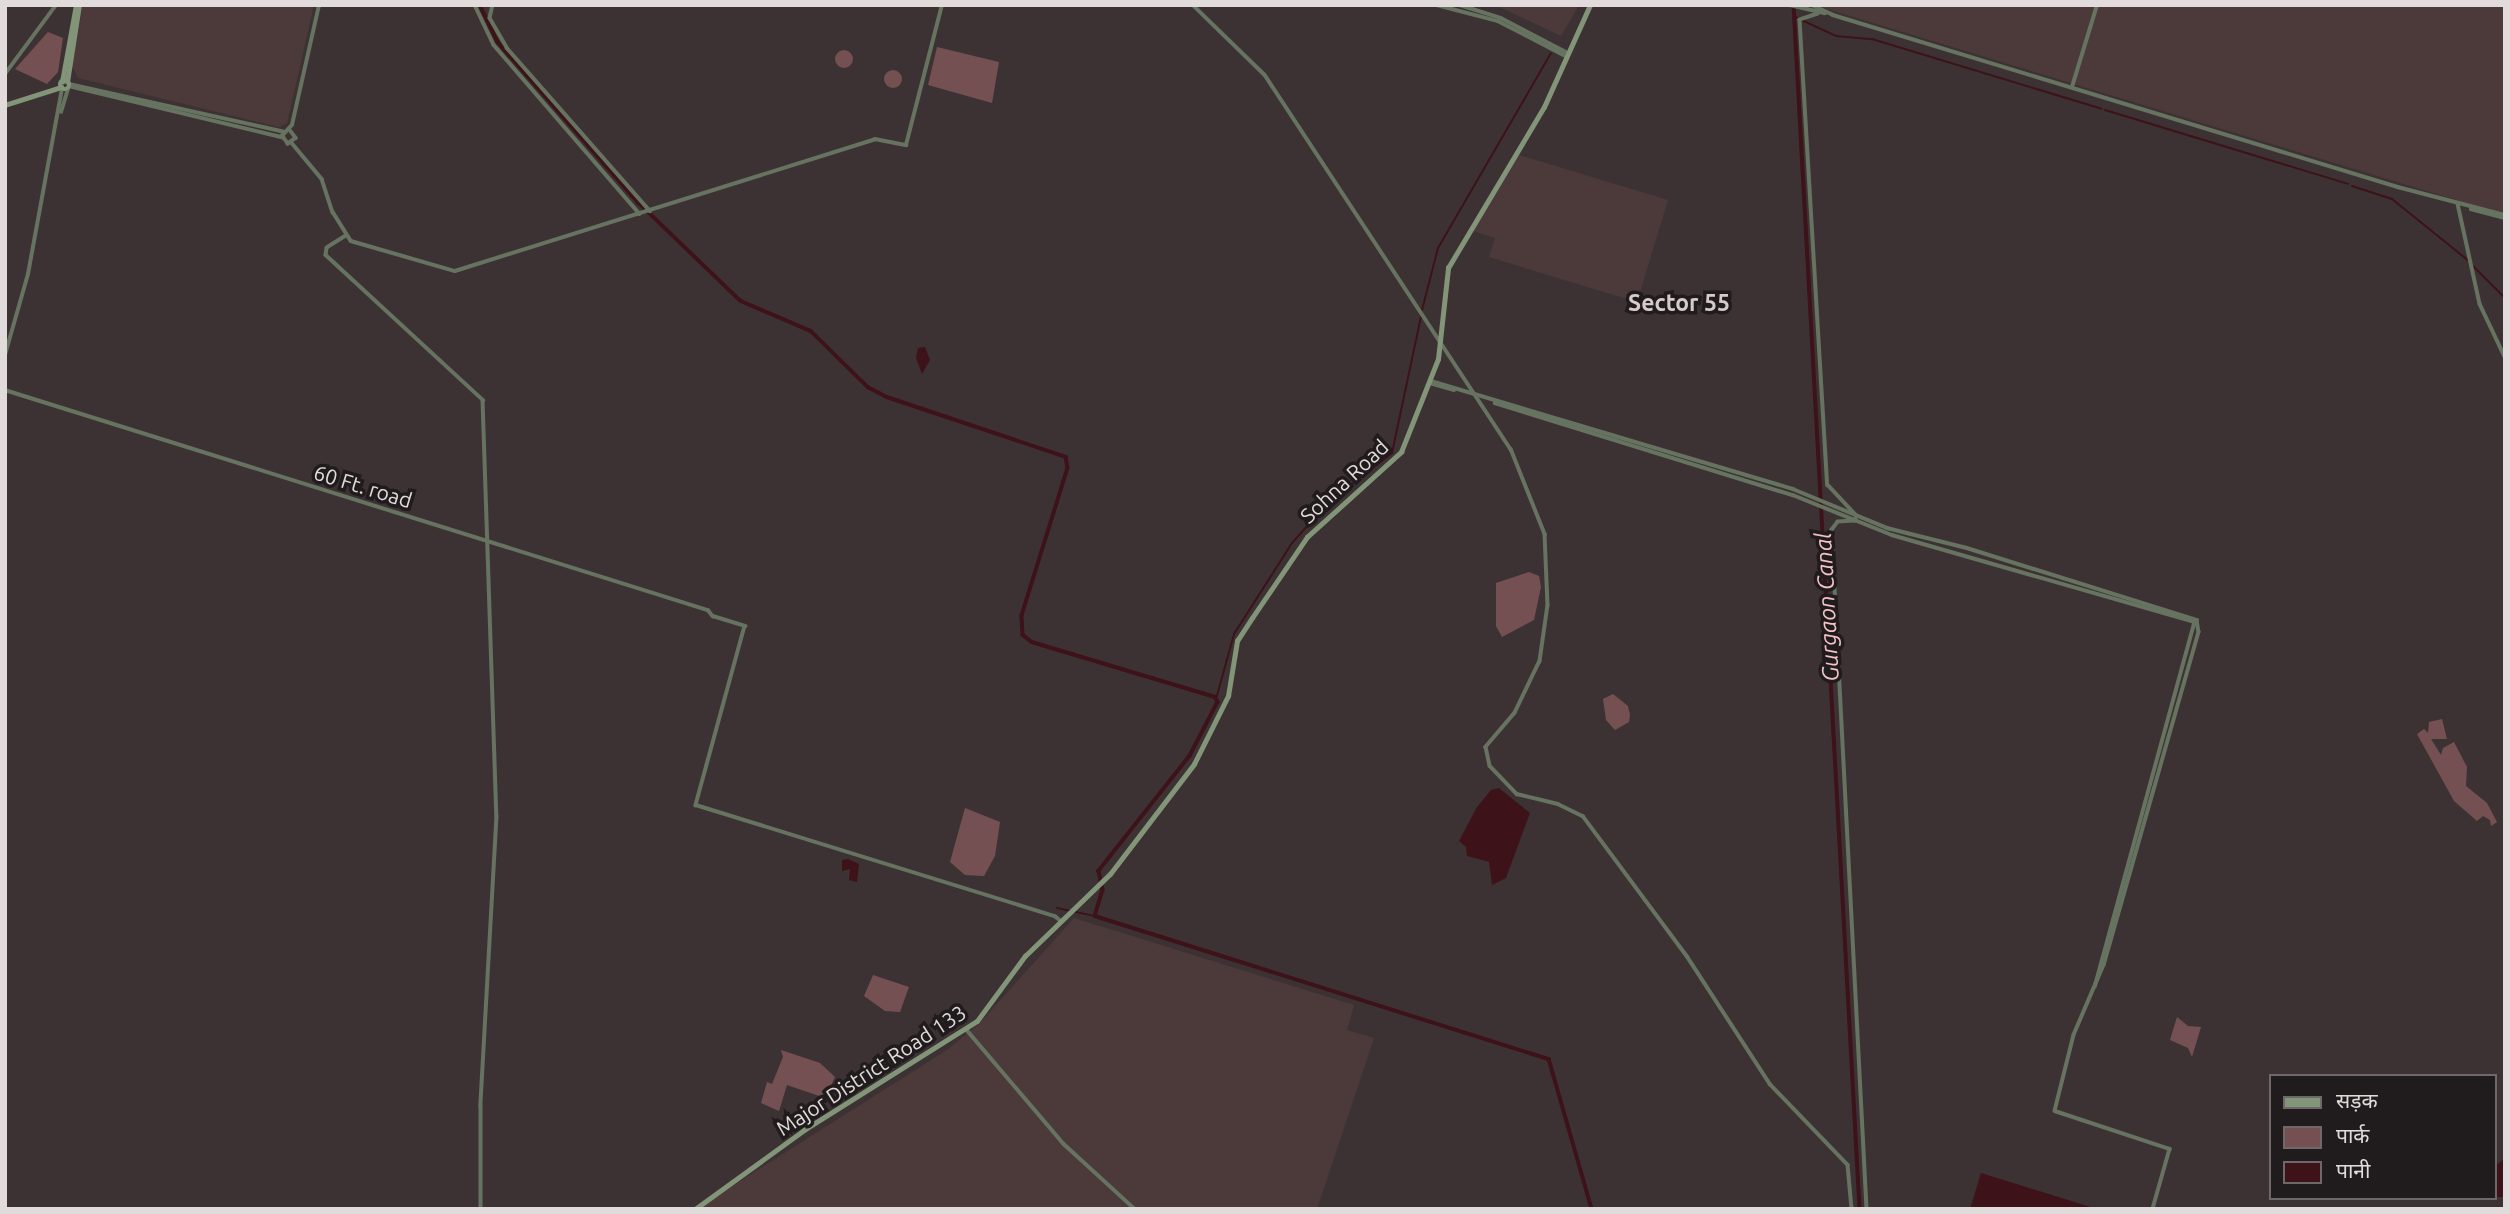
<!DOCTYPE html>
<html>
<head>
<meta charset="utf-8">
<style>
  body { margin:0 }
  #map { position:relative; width:2510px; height:1214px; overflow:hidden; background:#3d3233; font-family:Ubuntu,"Noto Sans Devanagari",sans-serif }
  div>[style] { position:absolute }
  .built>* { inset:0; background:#4c3a3b }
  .green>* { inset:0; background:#755053 }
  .round { border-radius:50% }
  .water>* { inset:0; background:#3d1219 }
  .stream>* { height:2px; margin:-1px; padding:0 1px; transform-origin:1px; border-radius:1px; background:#3d1219 }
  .canal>* { height:3.5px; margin:-1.75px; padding:0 1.75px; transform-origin:1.75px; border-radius:1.75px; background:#3d1219 }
  .tertiary>* { height:3.5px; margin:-1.75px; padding:0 1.75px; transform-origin:1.75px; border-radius:1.75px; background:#677361 }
  .secondary>* { height:4.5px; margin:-2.25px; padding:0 2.25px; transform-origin:2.25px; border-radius:2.25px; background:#829579 }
  .secondary>.ring { margin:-2.25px; padding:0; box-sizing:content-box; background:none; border:4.5px solid #829579; border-radius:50% }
  span { translate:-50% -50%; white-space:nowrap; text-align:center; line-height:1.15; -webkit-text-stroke:7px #201b1c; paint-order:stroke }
  .street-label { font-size:21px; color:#e2dbdb }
  .neighbourhood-label { font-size:23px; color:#d7caca; font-weight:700 }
  .water-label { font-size:23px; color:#f5c2c5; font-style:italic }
  .frame { position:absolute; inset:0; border:7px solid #e2dbdb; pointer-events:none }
  .legend { position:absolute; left:2269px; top:1074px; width:228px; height:126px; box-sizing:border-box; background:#201b1c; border:2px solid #6e6868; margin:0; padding:9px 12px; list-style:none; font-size:21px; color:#e2dbdb }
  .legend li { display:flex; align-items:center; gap:14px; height:35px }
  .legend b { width:35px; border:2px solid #6e6868 }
</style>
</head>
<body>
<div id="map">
  <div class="built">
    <div style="clip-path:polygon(83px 5px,314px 5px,287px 123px,279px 127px,78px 78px,72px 66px)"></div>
    <div style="clip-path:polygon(1495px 5px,1579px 5px,1561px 36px)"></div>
    <div style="clip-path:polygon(1814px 5px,2505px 5px,2505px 213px,2463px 202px)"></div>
    <div style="clip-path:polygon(1519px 155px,1668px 200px,1637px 302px,1489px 257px,1495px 238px,1473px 231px)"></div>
    <div style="clip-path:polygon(1074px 918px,1354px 1005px,1347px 1030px,1374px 1038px,1317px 1209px,696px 1209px,947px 1050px,980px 1023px)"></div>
  </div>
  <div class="green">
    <div style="clip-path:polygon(48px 32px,63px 38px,58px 72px,47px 84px,15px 69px)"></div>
    <div style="clip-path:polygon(937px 47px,999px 62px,992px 103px,928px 85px)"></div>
    <div class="round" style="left:835px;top:50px;width:18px;height:18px"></div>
    <div class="round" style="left:884px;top:70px;width:18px;height:18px"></div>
    <div style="clip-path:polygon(1529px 572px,1539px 576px,1541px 587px,1534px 620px,1502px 637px,1496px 626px,1496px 583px)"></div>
    <div style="clip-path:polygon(1613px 694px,1628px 706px,1630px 715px,1629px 722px,1615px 730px,1606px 720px,1603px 699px)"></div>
    <div style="clip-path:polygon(2442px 719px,2447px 739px,2431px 739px,2441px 755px,2443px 748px,2454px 742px,2467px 767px,2466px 786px,2487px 803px,2497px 822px,2491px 826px,2490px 820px,2483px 816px,2477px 821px,2454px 801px,2417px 734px,2424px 729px,2428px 733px,2429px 722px)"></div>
    <div style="clip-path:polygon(965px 808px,1000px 822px,995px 856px,984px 876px,965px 875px,950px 862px)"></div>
    <div style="clip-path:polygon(873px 975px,909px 987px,900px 1012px,885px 1011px,864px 996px)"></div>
    <div style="clip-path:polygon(2177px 1017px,2188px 1026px,2201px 1027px,2192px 1057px,2188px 1048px,2170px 1040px)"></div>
    <div style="clip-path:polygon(781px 1050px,820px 1063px,835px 1077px,825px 1098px,787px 1085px,779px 1111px,761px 1103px,767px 1082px,772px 1084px,783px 1057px)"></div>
  </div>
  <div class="water">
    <div style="clip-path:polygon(925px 347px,930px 360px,922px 374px,916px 358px,918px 348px)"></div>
    <div style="clip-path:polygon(1499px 788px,1530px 813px,1506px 878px,1492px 885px,1489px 862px,1467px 856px,1466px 847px,1459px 841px,1477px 807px,1491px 790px)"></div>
    <div style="clip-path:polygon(848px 859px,859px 864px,857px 882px,849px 880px,850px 869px,842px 871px,842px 860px)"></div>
    <div style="clip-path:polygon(2505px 1158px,2505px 1197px,2494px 1197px,2494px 1167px)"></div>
    <div style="clip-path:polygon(1981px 1173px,2097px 1209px,1970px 1209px)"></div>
  </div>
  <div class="stream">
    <div style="left:1795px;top:17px;width:45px;rotate:24.9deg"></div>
    <div style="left:1836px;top:36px;width:36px;rotate:5deg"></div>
    <div style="left:1872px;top:39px;width:240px;rotate:16.9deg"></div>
    <div style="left:2105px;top:110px;width:254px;rotate:16.9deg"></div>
    <div style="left:2352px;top:186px;width:42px;rotate:18deg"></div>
    <div style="left:2392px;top:199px;width:100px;rotate:38.9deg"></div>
    <div style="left:2473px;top:266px;width:45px;rotate:45deg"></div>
    <div style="left:1422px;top:310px;width:64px;rotate:-75.5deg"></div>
    <div style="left:1438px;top:248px;width:225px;rotate:-59.9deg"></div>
    <div style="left:1216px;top:699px;width:67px;rotate:-74.5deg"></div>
    <div style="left:1234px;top:634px;width:108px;rotate:-57.5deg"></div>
    <div style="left:1292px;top:543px;width:52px;rotate:-48.1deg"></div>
    <div style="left:1327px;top:504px;width:83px;rotate:-38.1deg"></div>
    <div style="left:1392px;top:453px;width:140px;rotate:-78deg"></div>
    <div style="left:1057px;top:908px;width:39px;rotate:12deg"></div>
  </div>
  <div class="canal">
    <div style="left:480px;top:5px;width:41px;rotate:64.1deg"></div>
    <div style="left:498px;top:42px;width:214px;rotate:48.8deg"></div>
    <div style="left:639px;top:203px;width:141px;rotate:43.9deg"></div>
    <div style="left:741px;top:301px;width:76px;rotate:23.2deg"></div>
    <div style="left:811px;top:331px;width:80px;rotate:44.5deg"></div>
    <div style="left:868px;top:387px;width:21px;rotate:28deg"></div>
    <div style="left:887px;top:397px;width:189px;rotate:18.5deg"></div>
    <div style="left:1066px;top:457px;width:11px;rotate:80deg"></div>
    <div style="left:1068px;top:468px;width:155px;rotate:107.3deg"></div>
    <div style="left:1022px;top:616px;width:19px;rotate:87deg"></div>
    <div style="left:1023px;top:635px;width:11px;rotate:38deg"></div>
    <div style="left:1032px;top:642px;width:191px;rotate:16.7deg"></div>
    <div style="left:1215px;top:697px;width:6px;rotate:59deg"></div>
    <div style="left:1218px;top:702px;width:61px;rotate:117.4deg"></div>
    <div style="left:1190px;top:756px;width:147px;rotate:128.4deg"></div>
    <div style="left:1099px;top:871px;width:19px;rotate:78deg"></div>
    <div style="left:1103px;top:890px;width:27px;rotate:107deg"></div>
    <div style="left:1095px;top:916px;width:476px;rotate:17.5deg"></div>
    <div style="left:1549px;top:1059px;width:156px;rotate:74deg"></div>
    <div style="left:1794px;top:5px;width:1206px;rotate:86.86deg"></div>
  </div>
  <div class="tertiary">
    <div style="left:475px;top:5px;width:44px;rotate:64.6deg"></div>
    <div style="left:494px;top:45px;width:223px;rotate:49.2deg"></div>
    <div style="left:493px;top:5px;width:13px;rotate:103deg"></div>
    <div style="left:490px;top:18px;width:34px;rotate:60deg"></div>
    <div style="left:507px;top:48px;width:217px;rotate:48.7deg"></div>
    <div style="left:1193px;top:5px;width:100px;rotate:44.2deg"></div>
    <div style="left:1265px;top:75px;width:448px;rotate:56.7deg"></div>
    <div style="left:1511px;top:449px;width:92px;rotate:68.2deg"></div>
    <div style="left:1545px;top:534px;width:71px;rotate:87.6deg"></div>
    <div style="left:1548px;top:605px;width:57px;rotate:98.1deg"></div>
    <div style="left:1540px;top:661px;width:58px;rotate:115.7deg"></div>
    <div style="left:1515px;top:713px;width:45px;rotate:130.5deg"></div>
    <div style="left:1486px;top:747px;width:19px;rotate:78deg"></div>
    <div style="left:1490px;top:766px;width:39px;rotate:46deg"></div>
    <div style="left:1517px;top:794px;width:42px;rotate:13.7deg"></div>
    <div style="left:1558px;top:804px;width:28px;rotate:26deg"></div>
    <div style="left:1583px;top:816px;width:174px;rotate:53.4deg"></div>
    <div style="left:1687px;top:956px;width:153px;rotate:57deg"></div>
    <div style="left:1770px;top:1084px;width:112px;rotate:46.1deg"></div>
    <div style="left:1848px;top:1165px;width:44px;rotate:84.8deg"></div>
    <div style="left:1437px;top:5px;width:63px;rotate:14.7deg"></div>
    <div style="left:1498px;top:21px;width:74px;rotate:27.3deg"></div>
    <div style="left:1460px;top:5px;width:43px;rotate:17.6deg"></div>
    <div style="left:1501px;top:18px;width:73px;rotate:27.6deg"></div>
    <div style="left:1790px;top:5px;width:36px;rotate:13deg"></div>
    <div style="left:1812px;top:5px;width:23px;rotate:25deg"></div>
    <div style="left:1833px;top:15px;width:591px;rotate:16.93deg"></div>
    <div style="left:2398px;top:187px;width:111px;rotate:14.7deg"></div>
    <div style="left:1818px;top:14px;width:19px;rotate:162deg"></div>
    <div style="left:1800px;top:20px;width:466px;rotate:86.6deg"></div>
    <div style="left:1828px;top:485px;width:42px;rotate:46.9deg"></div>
    <div style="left:1857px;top:516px;width:5px;rotate:112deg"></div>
    <div style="left:1855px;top:521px;width:17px;rotate:177deg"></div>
    <div style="left:1838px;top:522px;width:10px;rotate:127deg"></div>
    <div style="left:1832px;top:530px;width:680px;rotate:87.05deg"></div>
    <div style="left:5px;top:74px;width:86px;rotate:-53.5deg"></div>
    <div style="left:69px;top:84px;width:221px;rotate:12.5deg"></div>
    <div style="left:69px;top:86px;width:219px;rotate:13.5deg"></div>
    <div style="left:2072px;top:87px;width:86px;rotate:-73deg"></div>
    <div style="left:61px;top:112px;width:24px;rotate:-73deg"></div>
    <div style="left:290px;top:130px;width:10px;rotate:53deg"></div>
    <div style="left:296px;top:138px;width:10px;rotate:143deg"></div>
    <div style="left:288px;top:144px;width:10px;rotate:-127deg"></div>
    <div style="left:282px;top:136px;width:15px;rotate:-48deg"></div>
    <div style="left:292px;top:125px;width:123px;rotate:-77.3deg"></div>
    <div style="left:292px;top:143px;width:47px;rotate:50.2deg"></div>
    <div style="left:322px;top:179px;width:35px;rotate:72deg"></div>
    <div style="left:333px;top:212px;width:34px;rotate:58deg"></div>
    <div style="left:351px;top:241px;width:108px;rotate:16.1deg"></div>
    <div style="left:455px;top:271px;width:440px;rotate:-17.4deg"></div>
    <div style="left:875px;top:139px;width:32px;rotate:11deg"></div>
    <div style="left:906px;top:145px;width:145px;rotate:-75.6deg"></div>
    <div style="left:2458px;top:204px;width:102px;rotate:77.6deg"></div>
    <div style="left:2480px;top:304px;width:59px;rotate:64.7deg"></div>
    <div style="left:2471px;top:209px;width:35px;rotate:15deg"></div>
    <div style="left:346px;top:236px;width:22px;rotate:148deg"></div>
    <div style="left:327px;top:248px;width:7px;rotate:98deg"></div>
    <div style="left:326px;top:255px;width:214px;rotate:42.7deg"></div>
    <div style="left:483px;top:400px;width:416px;rotate:88.1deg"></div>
    <div style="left:497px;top:816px;width:290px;rotate:93.2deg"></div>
    <div style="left:481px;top:1106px;width:103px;rotate:90deg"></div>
    <div style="left:5px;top:355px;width:84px;rotate:-74.1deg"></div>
    <div style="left:28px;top:274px;width:188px;rotate:-79.6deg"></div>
    <div style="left:1431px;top:381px;width:378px;rotate:16.6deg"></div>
    <div style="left:1793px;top:489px;width:102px;rotate:22.5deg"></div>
    <div style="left:1887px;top:528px;width:82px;rotate:14deg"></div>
    <div style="left:1967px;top:548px;width:241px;rotate:17.4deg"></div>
    <div style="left:2197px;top:620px;width:12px;rotate:81deg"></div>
    <div style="left:2199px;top:632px;width:346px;rotate:105.9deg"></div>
    <div style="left:2104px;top:965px;width:76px;rotate:113.2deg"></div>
    <div style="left:2074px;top:1035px;width:78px;rotate:104deg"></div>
    <div style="left:2055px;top:1111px;width:121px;rotate:18.3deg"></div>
    <div style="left:2170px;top:1149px;width:62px;rotate:105.8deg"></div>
    <div style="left:1430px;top:383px;width:25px;rotate:16deg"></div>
    <div style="left:5px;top:390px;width:737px;rotate:17.38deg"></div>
    <div style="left:708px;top:610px;width:8px;rotate:50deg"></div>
    <div style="left:713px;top:616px;width:34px;rotate:17deg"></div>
    <div style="left:745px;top:626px;width:186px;rotate:105.3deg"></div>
    <div style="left:696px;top:805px;width:376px;rotate:17.2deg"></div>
    <div style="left:1055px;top:916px;width:8px;rotate:40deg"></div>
    <div style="left:1495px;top:403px;width:312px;rotate:17.2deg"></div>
    <div style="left:1793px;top:495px;width:107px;rotate:22deg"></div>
    <div style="left:1892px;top:535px;width:315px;rotate:16deg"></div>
    <div style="left:2195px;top:622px;width:378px;rotate:105.3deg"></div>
    <div style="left:966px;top:1029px;width:151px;rotate:49.6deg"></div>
    <div style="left:1064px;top:1144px;width:96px;rotate:42.5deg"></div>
  </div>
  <div class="secondary">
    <div class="ring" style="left:60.5px;top:80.5px;width:4.5px;height:4.5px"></div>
    <div style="left:62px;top:82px;width:78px;rotate:-79.7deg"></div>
    <div style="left:67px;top:82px;width:78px;rotate:-81.1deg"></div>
    <div style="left:5px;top:105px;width:59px;rotate:-17.8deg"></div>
    <div style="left:695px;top:1209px;width:135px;rotate:-35.9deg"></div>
    <div style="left:804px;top:1130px;width:204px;rotate:-32.2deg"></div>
    <div style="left:977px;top:1021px;width:81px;rotate:-53.6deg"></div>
    <div style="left:1025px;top:956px;width:118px;rotate:-44deg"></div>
    <div style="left:1110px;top:874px;width:138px;rotate:-52.6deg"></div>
    <div style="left:1194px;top:764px;width:76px;rotate:-63.4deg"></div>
    <div style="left:1228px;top:696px;width:56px;rotate:-80.7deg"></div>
    <div style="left:1237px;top:641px;width:27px;rotate:-57deg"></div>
    <div style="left:1252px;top:618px;width:98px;rotate:-55.8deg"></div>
    <div style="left:1307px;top:537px;width:127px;rotate:-42.1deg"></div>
    <div style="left:1401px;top:452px;width:100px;rotate:-68.3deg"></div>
    <div style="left:1438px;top:359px;width:92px;rotate:-83.7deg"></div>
    <div style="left:1448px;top:268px;width:187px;rotate:-59.2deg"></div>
    <div style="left:1544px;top:107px;width:112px;rotate:-65.7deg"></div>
  </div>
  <div class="street-label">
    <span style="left:1344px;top:481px;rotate:-43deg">Sohna Road</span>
    <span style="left:363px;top:486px;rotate:17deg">60 Ft. road</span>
    <span style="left:871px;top:1070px;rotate:-33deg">Major District Road 133</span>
  </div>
  <div class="neighbourhood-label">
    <span style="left:1679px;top:303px">Sector 55</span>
  </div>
  <div class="water-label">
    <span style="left:1827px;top:607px;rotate:-93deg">Gurgaon Canal</span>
  </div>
  <div class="frame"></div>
  <ul class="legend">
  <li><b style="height:9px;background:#829579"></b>सड़क</li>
  <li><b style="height:19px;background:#755053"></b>पार्क</li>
  <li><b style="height:19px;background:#3d1219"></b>पानी</li>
  </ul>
</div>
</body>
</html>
